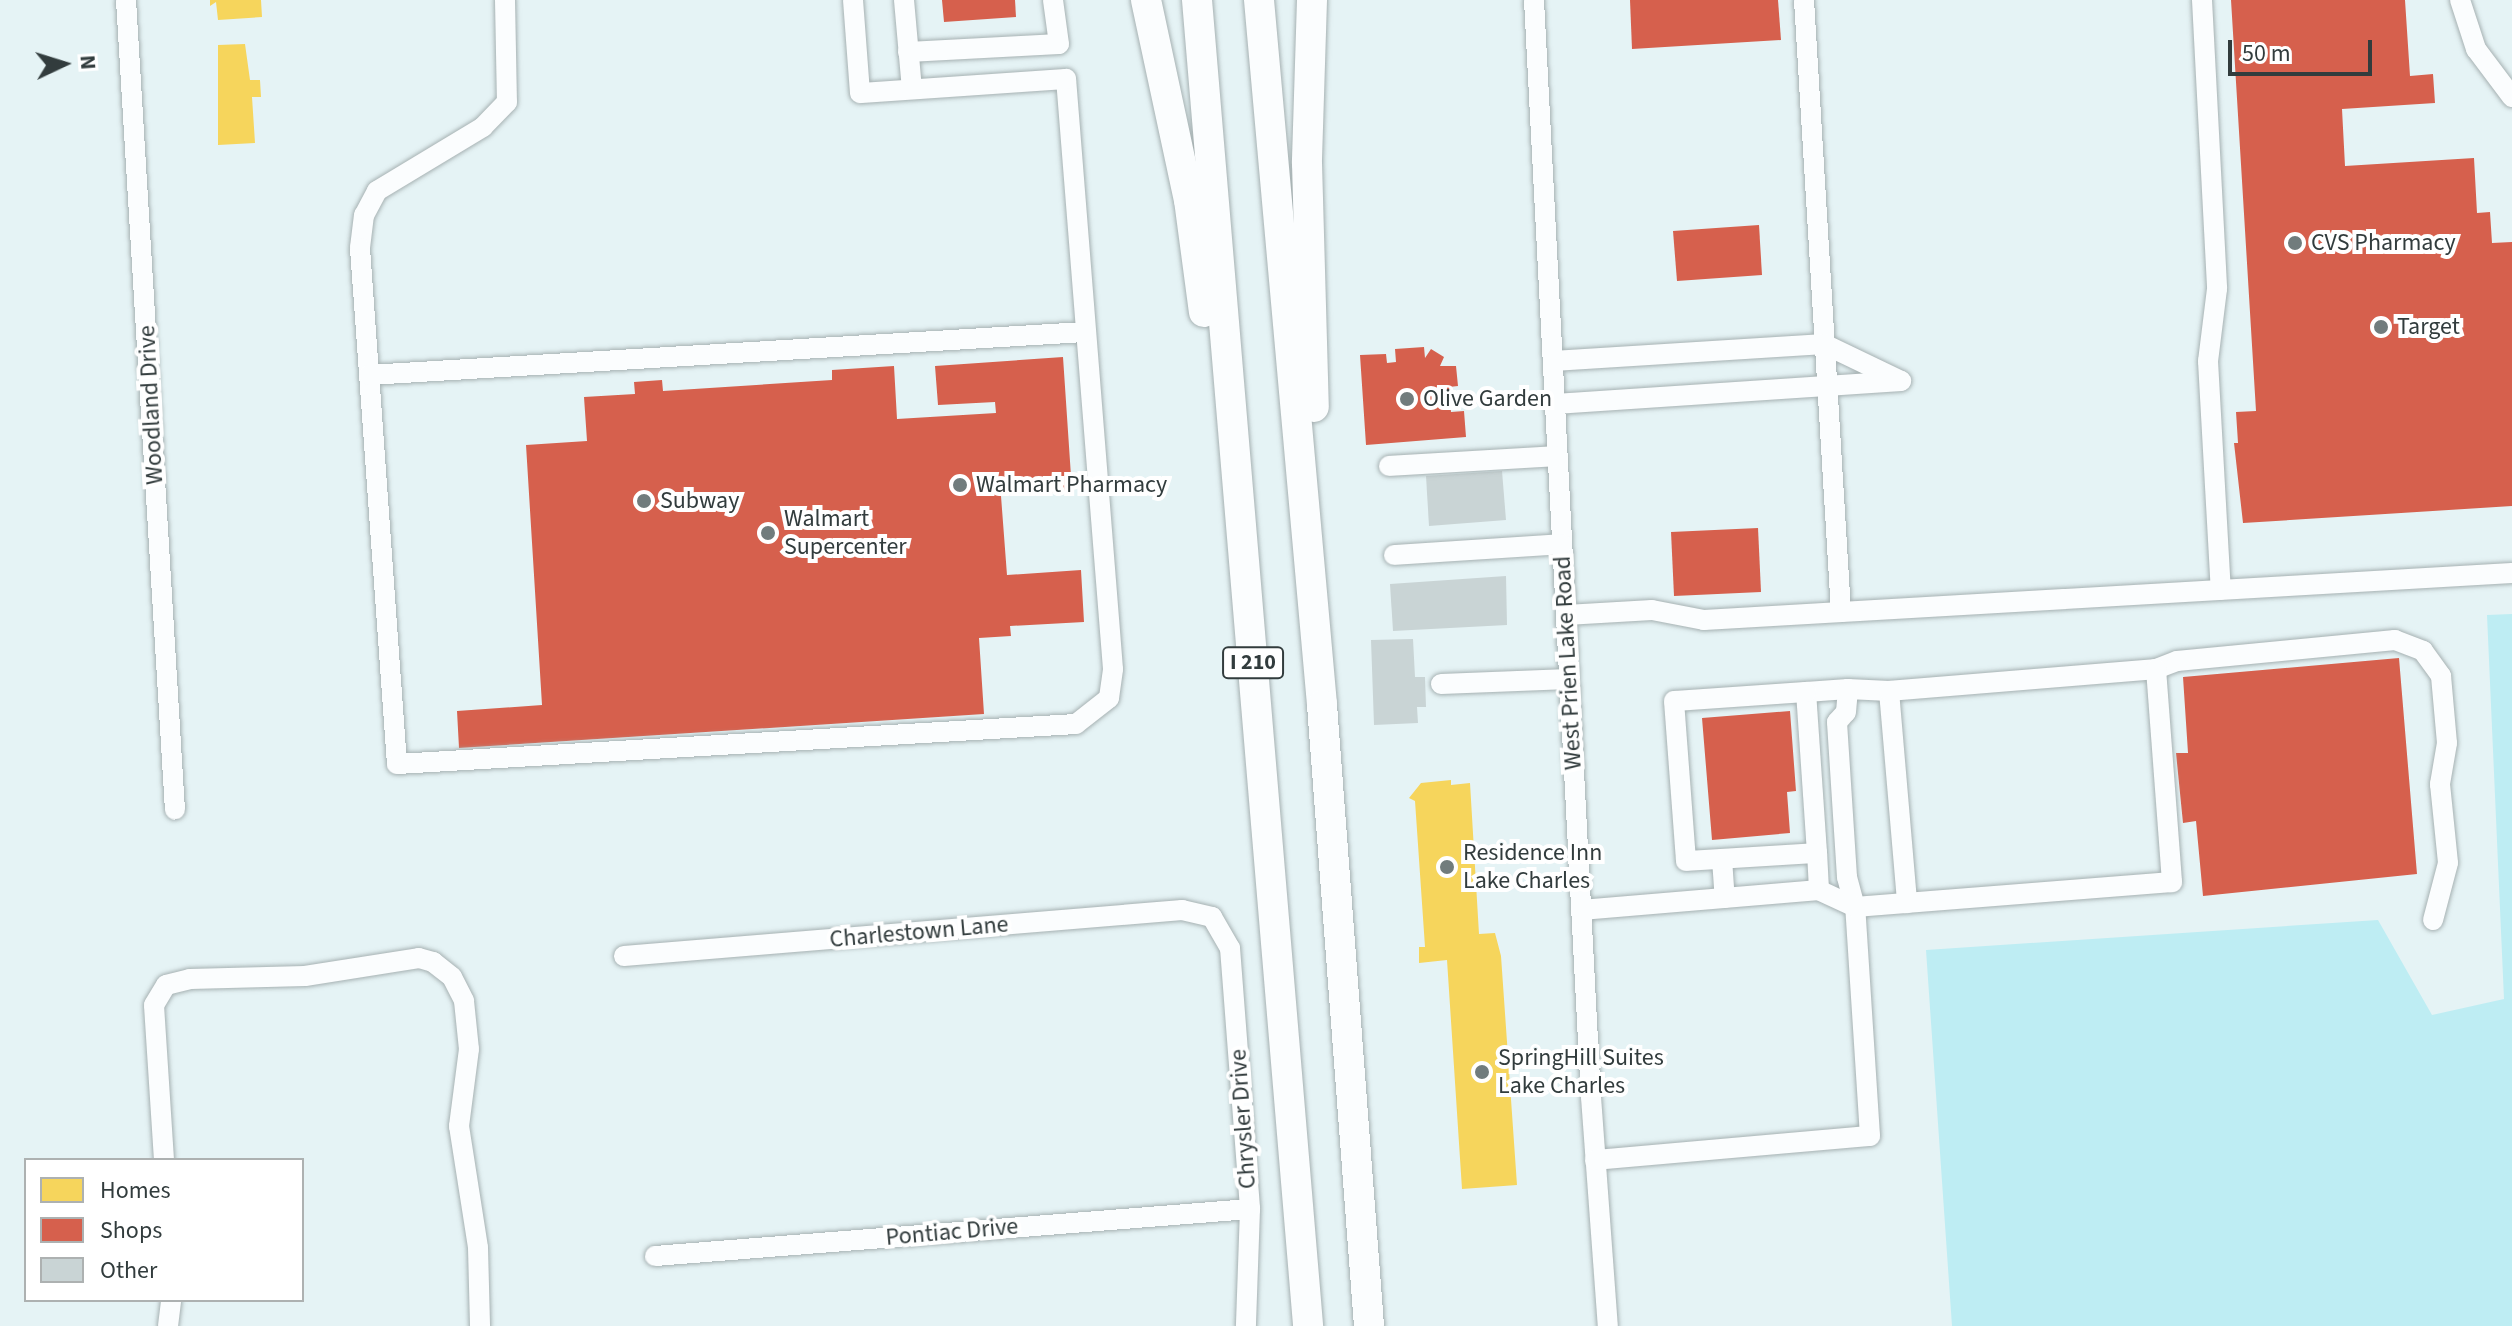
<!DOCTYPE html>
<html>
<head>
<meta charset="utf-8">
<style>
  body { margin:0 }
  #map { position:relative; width:2512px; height:1326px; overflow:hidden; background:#e5f3f5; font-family:"Source Sans 3",sans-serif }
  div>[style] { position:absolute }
  .green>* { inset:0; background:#beedf3 }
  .homes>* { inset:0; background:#f6d55c }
  .shops>* { inset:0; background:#d6604d }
  .building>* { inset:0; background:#c9d4d5 }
  .roads { filter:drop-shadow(0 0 2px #a6b1b2) drop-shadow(0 0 2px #a6b1b2) }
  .minor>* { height:20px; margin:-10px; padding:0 10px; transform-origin:10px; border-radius:10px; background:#fbfdfe }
  .highway>* { height:30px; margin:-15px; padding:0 15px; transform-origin:15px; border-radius:15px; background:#fbfdfe }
  .dots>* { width:22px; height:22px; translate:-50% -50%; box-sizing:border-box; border:4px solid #fff; border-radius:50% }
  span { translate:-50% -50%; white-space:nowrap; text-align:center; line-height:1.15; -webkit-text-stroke:8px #fff; paint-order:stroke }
  .shield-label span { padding:2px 6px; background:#fff; border:2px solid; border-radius:6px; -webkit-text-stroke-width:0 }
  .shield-label { font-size:22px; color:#323c3d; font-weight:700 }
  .poi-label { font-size:24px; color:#323c3d }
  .left { translate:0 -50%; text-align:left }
  .street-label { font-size:24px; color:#323c3d }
  .legend { position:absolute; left:24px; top:1158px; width:280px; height:144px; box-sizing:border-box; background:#fff; border:2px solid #adb1b1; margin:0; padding:10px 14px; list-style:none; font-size:24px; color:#323c3d }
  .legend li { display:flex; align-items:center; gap:16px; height:40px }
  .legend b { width:40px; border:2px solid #adb1b1 }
  .north { position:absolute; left:24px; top:24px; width:80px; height:80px; -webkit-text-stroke:6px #fff; paint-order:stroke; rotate:86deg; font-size:22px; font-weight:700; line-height:32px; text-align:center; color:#323c3d }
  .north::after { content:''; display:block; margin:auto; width:28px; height:36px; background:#323c3d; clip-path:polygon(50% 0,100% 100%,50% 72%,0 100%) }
  .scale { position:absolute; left:2228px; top:40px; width:144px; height:36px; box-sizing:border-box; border:4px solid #323c3d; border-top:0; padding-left:10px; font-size:24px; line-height:28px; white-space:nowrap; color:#323c3d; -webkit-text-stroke:6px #fff; paint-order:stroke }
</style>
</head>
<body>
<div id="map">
  <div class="green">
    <div style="clip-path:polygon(2512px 614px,2512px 1326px,1952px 1326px,1926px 950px,2378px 920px,2432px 1015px,2504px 999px,2487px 615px)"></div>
  </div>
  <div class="homes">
    <div style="clip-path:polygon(210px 0,261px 0,262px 17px,218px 20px,216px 2px,210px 6px)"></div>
    <div style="clip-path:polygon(245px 44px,250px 80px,260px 80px,261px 97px,252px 97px,255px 143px,218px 145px,218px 45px)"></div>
    <div style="clip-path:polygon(1451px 780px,1451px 785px,1470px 783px,1479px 934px,1495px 933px,1501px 956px,1517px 1185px,1462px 1189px,1447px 960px,1419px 963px,1419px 947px,1425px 947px,1415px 801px,1409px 798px,1421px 783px)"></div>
  </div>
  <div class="shops">
    <div style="clip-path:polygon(942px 0,1015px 0,1016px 17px,944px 22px)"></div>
    <div style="clip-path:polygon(1630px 0,1778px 0,1781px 40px,1632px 49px)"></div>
    <div style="clip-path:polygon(2231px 0,2405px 0,2410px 76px,2433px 74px,2435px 103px,2342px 109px,2345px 166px,2474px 158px,2477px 213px,2490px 212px,2492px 243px,2512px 242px,2512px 506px,2243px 523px,2234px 443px,2238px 443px,2236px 412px,2256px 411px)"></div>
    <div style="clip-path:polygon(1759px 225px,1762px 275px,1677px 281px,1673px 231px)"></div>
    <div style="clip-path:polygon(1424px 347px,1425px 358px,1431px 349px,1444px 357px,1440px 366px,1456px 366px,1458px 386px,1449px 387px,1451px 412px,1464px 411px,1466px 437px,1366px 445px,1360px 355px,1386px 354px,1387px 363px,1396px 362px,1395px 349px)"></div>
    <div style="clip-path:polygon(1063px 357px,1072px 491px,1001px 496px,1007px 575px,1081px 570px,1084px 622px,1010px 626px,1011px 636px,979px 638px,984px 714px,459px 748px,457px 711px,542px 705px,526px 445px,587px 441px,584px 397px,635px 394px,634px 382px,662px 380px,663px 391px,832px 380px,832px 370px,894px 366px,897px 419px,996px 413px,995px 402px,938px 405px,935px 366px)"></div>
    <div style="clip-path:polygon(1758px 528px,1761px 592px,1674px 596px,1671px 532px)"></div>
    <div style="clip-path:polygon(2399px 658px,2417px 874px,2203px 896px,2196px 821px,2183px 823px,2176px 753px,2188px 753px,2183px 677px)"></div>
    <div style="clip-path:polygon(1790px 711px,1796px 791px,1787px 792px,1790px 833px,1712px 840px,1702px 718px)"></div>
  </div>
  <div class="building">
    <div style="clip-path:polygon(1502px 471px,1506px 520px,1429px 526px,1426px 476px)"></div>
    <div style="clip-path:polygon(1506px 576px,1507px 625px,1393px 631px,1390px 584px)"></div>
    <div style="clip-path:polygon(1413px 639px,1415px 677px,1425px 677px,1426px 707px,1417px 707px,1418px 723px,1374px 725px,1371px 640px)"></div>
  </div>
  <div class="roads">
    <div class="minor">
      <div style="left:126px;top:0;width:811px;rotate:86.54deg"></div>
      <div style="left:505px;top:0;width:102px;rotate:88.9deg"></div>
      <div style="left:507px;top:102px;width:35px;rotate:134deg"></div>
      <div style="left:483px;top:127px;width:124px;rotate:148.9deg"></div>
      <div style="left:377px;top:191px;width:27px;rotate:118deg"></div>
      <div style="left:364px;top:215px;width:33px;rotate:97deg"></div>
      <div style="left:360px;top:248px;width:517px;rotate:85.9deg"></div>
      <div style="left:397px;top:764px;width:680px;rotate:-3.37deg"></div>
      <div style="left:1076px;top:724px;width:42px;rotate:-38.2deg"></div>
      <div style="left:1109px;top:698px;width:29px;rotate:-82deg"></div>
      <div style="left:1113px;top:669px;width:592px;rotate:-94.55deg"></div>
      <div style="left:1066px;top:79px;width:206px;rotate:176.1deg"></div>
      <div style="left:860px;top:93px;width:93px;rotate:-94.3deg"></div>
      <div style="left:904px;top:0;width:89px;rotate:84.9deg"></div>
      <div style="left:1534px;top:0;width:1098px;rotate:87.03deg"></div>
      <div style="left:1591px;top:1097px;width:230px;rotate:85.8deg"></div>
      <div style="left:1804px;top:0;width:613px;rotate:86.54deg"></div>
      <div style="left:2202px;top:0;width:289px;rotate:87deg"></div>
      <div style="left:2217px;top:289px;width:73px;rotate:97.1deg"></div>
      <div style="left:2208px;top:361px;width:229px;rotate:86.8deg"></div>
      <div style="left:2460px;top:0;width:52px;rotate:71.9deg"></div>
      <div style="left:2476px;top:49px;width:60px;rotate:53.1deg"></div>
      <div style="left:908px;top:52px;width:151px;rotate:-3deg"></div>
      <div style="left:1059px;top:44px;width:44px;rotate:-97.8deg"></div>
      <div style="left:1553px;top:361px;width:272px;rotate:-3.6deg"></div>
      <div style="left:1824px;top:344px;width:85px;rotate:25.7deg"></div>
      <div style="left:369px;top:375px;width:717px;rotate:-3.44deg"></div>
      <div style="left:1555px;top:404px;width:347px;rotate:-3.8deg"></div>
      <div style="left:1389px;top:466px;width:168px;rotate:-3.4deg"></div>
      <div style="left:1394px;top:555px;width:168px;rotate:-3.7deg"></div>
      <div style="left:1566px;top:615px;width:86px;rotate:-3.3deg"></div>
      <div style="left:1652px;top:610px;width:53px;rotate:10.9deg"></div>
      <div style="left:1704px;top:620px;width:809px;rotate:-3.33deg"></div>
      <div style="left:2156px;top:669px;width:22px;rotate:-21deg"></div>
      <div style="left:2177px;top:661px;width:219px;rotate:-5.5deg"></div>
      <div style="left:2395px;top:640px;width:30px;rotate:21deg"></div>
      <div style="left:2423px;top:651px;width:31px;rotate:54deg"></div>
      <div style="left:2441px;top:676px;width:67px;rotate:84.9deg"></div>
      <div style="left:2447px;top:743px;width:42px;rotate:99.7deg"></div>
      <div style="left:2440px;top:784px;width:79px;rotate:84.2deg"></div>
      <div style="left:2448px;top:863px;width:59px;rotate:104.7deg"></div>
      <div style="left:1441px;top:684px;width:128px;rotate:-2.2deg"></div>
      <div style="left:1889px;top:691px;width:213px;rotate:85.1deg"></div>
      <div style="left:1806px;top:692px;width:42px;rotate:-4.1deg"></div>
      <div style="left:1722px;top:859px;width:39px;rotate:86deg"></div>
      <div style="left:1581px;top:910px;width:239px;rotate:-4.8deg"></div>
      <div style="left:1819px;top:890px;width:37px;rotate:-93deg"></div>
      <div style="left:1817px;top:853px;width:161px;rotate:-93.9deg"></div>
      <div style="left:1806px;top:692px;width:132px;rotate:176.1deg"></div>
      <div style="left:1674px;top:701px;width:160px;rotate:85.7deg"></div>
      <div style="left:1686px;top:861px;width:131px;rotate:-3.5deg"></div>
      <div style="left:624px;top:956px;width:560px;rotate:-4.71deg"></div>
      <div style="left:1182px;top:910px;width:31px;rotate:13deg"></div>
      <div style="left:1212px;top:917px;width:36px;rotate:60deg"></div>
      <div style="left:1230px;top:948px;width:262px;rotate:85.6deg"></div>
      <div style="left:1250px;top:1209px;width:117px;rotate:92deg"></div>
      <div style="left:164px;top:1160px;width:155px;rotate:-93.7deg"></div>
      <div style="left:154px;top:1005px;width:23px;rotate:-59deg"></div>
      <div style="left:166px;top:985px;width:25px;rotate:-14deg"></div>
      <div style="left:190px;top:979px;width:115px;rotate:-1.5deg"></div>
      <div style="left:305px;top:976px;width:115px;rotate:-9deg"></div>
      <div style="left:419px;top:958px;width:15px;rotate:16deg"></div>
      <div style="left:433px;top:962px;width:24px;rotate:38deg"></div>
      <div style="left:452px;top:977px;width:27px;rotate:63deg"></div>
      <div style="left:464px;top:1001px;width:48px;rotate:84.1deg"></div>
      <div style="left:469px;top:1049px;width:78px;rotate:97.4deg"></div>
      <div style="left:459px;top:1126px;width:123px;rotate:81.1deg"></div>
      <div style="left:478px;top:1248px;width:78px;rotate:88.5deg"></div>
      <div style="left:1595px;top:1160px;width:276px;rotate:-5deg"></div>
      <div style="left:1870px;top:1136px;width:229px;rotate:-93.7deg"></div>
      <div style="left:1855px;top:907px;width:31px;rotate:-105deg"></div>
      <div style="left:1847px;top:877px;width:155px;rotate:-93.7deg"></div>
      <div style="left:1837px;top:722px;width:13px;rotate:-48deg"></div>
      <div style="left:1846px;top:712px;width:23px;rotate:-85deg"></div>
      <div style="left:1848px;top:689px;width:41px;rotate:2.8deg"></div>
      <div style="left:1889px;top:691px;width:268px;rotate:-4.7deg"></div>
      <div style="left:2156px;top:669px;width:214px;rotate:85.7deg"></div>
      <div style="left:2172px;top:882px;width:318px;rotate:175.5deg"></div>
      <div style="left:1855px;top:907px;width:40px;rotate:-155deg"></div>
      <div style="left:655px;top:1256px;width:597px;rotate:-4.52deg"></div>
      <div style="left:168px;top:1326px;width:26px;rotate:-83deg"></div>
    </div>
    <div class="highway">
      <div style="left:1146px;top:0;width:205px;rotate:77.9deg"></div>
      <div style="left:1189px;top:200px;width:113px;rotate:82.4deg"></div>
      <div style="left:1197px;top:0;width:1331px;rotate:85.21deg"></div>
      <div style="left:1259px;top:0;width:708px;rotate:84.89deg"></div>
      <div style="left:1322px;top:705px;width:623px;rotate:85.67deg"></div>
      <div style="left:1312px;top:0;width:163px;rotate:91.8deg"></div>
      <div style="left:1307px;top:163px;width:244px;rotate:88.4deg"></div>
    </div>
  </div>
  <div class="dots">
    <div style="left:2295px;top:243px;background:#717c7d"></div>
    <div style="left:2381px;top:327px;background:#717c7d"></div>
    <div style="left:1407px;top:399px;background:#717c7d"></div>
    <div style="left:960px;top:485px;background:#717c7d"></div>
    <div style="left:644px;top:501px;background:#717c7d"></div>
    <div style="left:768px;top:533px;background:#717c7d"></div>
    <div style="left:1447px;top:867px;background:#717c7d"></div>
    <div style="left:1482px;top:1072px;background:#717c7d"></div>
  </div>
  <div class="shield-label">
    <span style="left:1253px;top:663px">I 210</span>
  </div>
  <div class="poi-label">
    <span class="left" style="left:2311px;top:243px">CVS Pharmacy</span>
    <span class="left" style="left:2397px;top:327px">Target</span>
    <span class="left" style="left:1423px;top:399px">Olive Garden</span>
    <span class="left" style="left:976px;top:485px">Walmart Pharmacy</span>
    <span class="left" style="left:660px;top:501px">Subway</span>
    <span class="left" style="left:784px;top:533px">Walmart<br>Supercenter</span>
    <span class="left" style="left:1463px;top:867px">Residence Inn<br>Lake Charles</span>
    <span class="left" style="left:1498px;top:1072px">SpringHill Suites<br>Lake Charles</span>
  </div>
  <div class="street-label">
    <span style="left:151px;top:405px;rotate:-93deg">Woodland Drive</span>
    <span style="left:1568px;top:663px;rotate:-93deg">West Prien Lake Road</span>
    <span style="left:919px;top:932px;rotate:-5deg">Charlestown Lane</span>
    <span style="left:1243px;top:1119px;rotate:-94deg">Chrysler Drive</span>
    <span style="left:952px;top:1232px;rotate:-5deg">Pontiac Drive</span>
  </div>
  <ul class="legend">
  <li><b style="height:22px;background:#f6d55c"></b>Homes</li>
  <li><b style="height:22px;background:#d6604d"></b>Shops</li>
  <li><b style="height:22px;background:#c9d4d5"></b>Other</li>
  </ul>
  <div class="north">N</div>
  <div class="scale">50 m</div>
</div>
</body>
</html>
